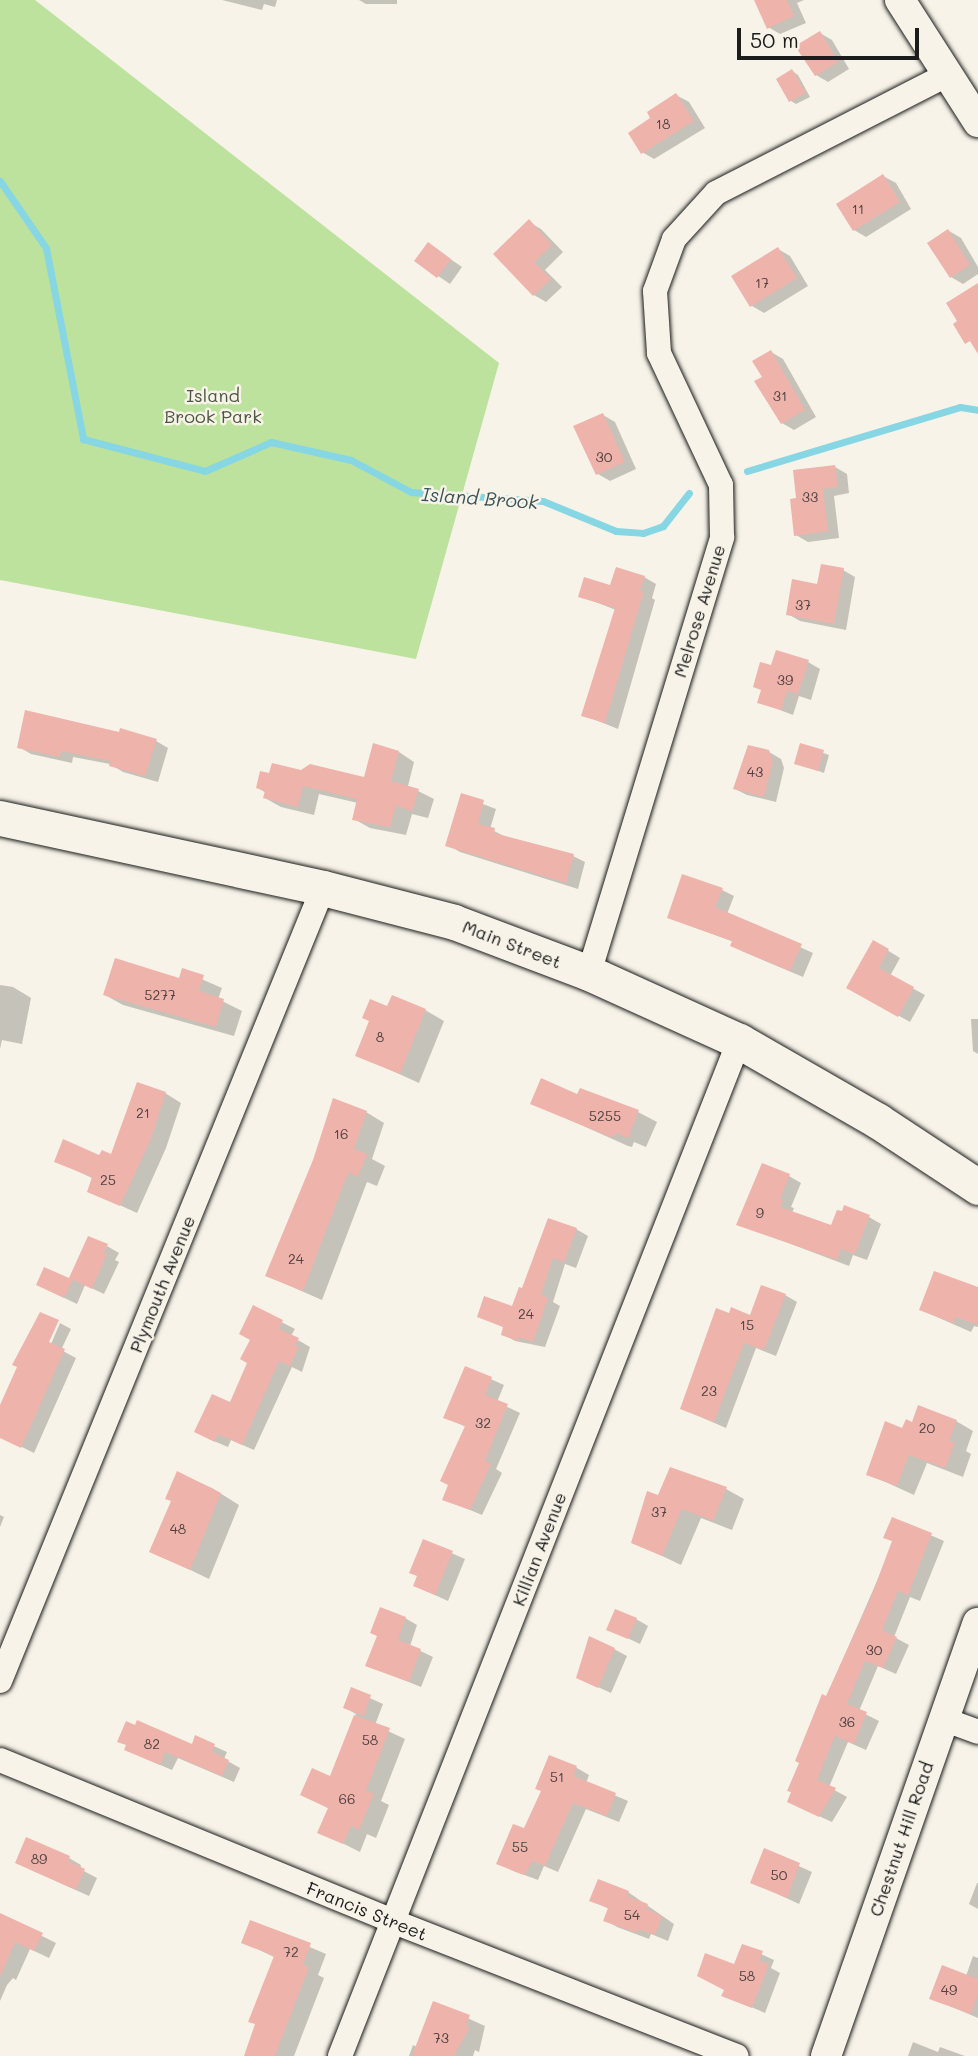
<!DOCTYPE html>
<html>
<head>
<meta charset="utf-8">
<style>
  body { margin:0 }
  #map { position:relative; width:978px; height:2056px; overflow:hidden; background:#f7f3e8; font-family:Mali,sans-serif }
  div>[style] { position:absolute }
  .green>* { inset:0; background:#bde29d }
  .shadow>* { inset:0; background:#0003 }
  .stream>* { height:7px; margin:-3.5px; padding:0 3.5px; transform-origin:3.5px; border-radius:3.5px; background:#86d6e3 }
  .building>* { inset:0; background:#eeb3ab }
  .roads { filter:drop-shadow(0 0 2px #1c1c1c) drop-shadow(0 0 2px #1c1c1c) }
  .minor>* { height:24px; margin:-12px; padding:0 12px; transform-origin:12px; border-radius:12px; background:#f7f3e8 }
  .tertiary>* { height:30px; margin:-15px; padding:0 15px; transform-origin:15px; border-radius:15px; background:#f7f3e8 }
  .secondary>* { height:35px; margin:-17.5px; padding:0 17.5px; transform-origin:17.5px; border-radius:17.5px; background:#f7f3e8 }
  span { translate:-50% -50%; white-space:nowrap; text-align:center; line-height:1.15; -webkit-text-stroke:5px #f7f3e8; paint-order:stroke }
  .number-label { font-size:14px; color:#504240 }
  .number-label span { -webkit-text-stroke-width:0 }
  .park-label { font-size:18px; color:#4c5743 }
  .street-label { font-size:18px; color:#1c1c1c }
  .water-label { font-size:19px; color:#3c5458; font-style:italic }
  .scale { position:absolute; left:737px; top:28px; width:182px; height:32px; box-sizing:border-box; border:4px solid #1c1c1c; border-top:0; padding-left:9px; font-size:21px; line-height:24px; white-space:nowrap; color:#1c1c1c; -webkit-text-stroke:5px #f7f3e8; paint-order:stroke }
</style>
</head>
<body>
<div id="map">
  <div class="green">
    <div style="clip-path:polygon(0 0,35px 0,499px 363px,416px 659px,0 580px)"></div>
  </div>
  <div class="shadow">
    <div style="clip-path:polygon(222px 0,277px 0,275px 7px,264px 4px,262px 10px)"></div>
    <div style="clip-path:polygon(359px 0,397px 0,397px 4px,366px 4px)"></div>
    <div style="clip-path:polygon(756px 0,804px 0,797px 3px,806px 23px,780px 34px,768px 27px)"></div>
    <div style="clip-path:polygon(820px 33px,832px 40px,849px 69px,828px 82px,816px 75px)"></div>
    <div style="clip-path:polygon(792px 71px,798px 75px,810px 97px,796px 104px,791px 101px,778px 79px)"></div>
    <div style="clip-path:polygon(676px 95px,689px 102px,705px 128px,654px 159px,642px 152px,653px 119px)"></div>
    <div style="clip-path:polygon(883px 176px,896px 183px,911px 209px,866px 237px,854px 230px)"></div>
    <div style="clip-path:polygon(529px 222px,541px 229px,563px 252px,545px 270px,562px 287px,546px 302px,534px 295px)"></div>
    <div style="clip-path:polygon(949px 231px,961px 238px,978px 267px,978px 274px,963px 284px,951px 277px)"></div>
    <div style="clip-path:polygon(778px 249px,790px 256px,808px 286px,764px 313px,752px 306px)"></div>
    <div style="clip-path:polygon(440px 252px,462px 267px,450px 284px,416px 261px)"></div>
    <div style="clip-path:polygon(771px 352px,783px 359px,816px 417px,794px 430px,782px 423px,764px 378px)"></div>
    <div style="clip-path:polygon(603px 415px,615px 422px,636px 469px,610px 481px,598px 474px)"></div>
    <div style="clip-path:polygon(835px 467px,847px 474px,849px 493px,834px 496px,839px 538px,808px 542px,796px 535px,798px 500px)"></div>
    <div style="clip-path:polygon(843px 570px,855px 577px,846px 630px,800px 621px,788px 614px,818px 586px)"></div>
    <div style="clip-path:polygon(644px 577px,656px 584px,652px 598px,655px 600px,618px 729px,583px 715px,616px 610px,580px 596px)"></div>
    <div style="clip-path:polygon(808px 662px,820px 669px,811px 700px,799px 696px,793px 715px,759px 702px,772px 668px)"></div>
    <div style="clip-path:polygon(156px 741px,168px 748px,158px 782px,123px 772px,110px 764px,73px 757px,72px 763px,31px 754px,19px 747px)"></div>
    <div style="clip-path:polygon(801px 745px,829px 755px,824px 773px,796px 763px)"></div>
    <div style="clip-path:polygon(399px 752px,414px 762px,408px 786px,434px 799px,428px 818px,412px 814px,406px 835px,370px 828px,354px 819px,358px 803px,319px 794px,314px 815px,281px 807px,265px 798px,266px 793px,258px 788px,270px 775px,302px 772px,365px 779px)"></div>
    <div style="clip-path:polygon(769px 752px,781px 759px,784px 768px,776px 802px,747px 795px,735px 789px)"></div>
    <div style="clip-path:polygon(462px 796px,496px 809px,490px 829px,506px 837px,573px 856px,585px 862px,578px 889px,460px 852px,448px 845px)"></div>
    <div style="clip-path:polygon(722px 890px,734px 896px,727px 914px,813px 953px,803px 977px,744px 952px,732px 946px,734px 942px,669px 918px)"></div>
    <div style="clip-path:polygon(874px 942px,900px 958px,890px 976px,925px 995px,910px 1022px,849px 988px)"></div>
    <div style="clip-path:polygon(183px 971px,222px 988px,218px 999px,242px 1011px,234px 1036px,123px 1005px,105px 995px,180px 980px)"></div>
    <div style="clip-path:polygon(0 985px,13px 987px,31px 998px,22px 1044px,2px 1040px,0 1049px)"></div>
    <div style="clip-path:polygon(388px 1008px,425px 1010px,444px 1021px,419px 1083px,357px 1055px)"></div>
    <div style="clip-path:polygon(971px 1019px,978px 1019px,978px 1054px,973px 1051px)"></div>
    <div style="clip-path:polygon(165px 1093px,181px 1103px,166px 1148px,137px 1213px,89px 1191px,94px 1179px,56px 1161px,112px 1156px)"></div>
    <div style="clip-path:polygon(578px 1096px,638px 1112px,657px 1122px,646px 1147px,634px 1142px,632px 1147px,628px 1146px,532px 1103px)"></div>
    <div style="clip-path:polygon(366px 1112px,384px 1123px,372px 1159px,385px 1166px,377px 1186px,367px 1182px,322px 1300px,267px 1276px)"></div>
    <div style="clip-path:polygon(789px 1176px,801px 1183px,791px 1207px,794px 1208px,792px 1213px,832px 1228px,869px 1217px,881px 1224px,867px 1260px,853px 1255px,849px 1266px,738px 1224px)"></div>
    <div style="clip-path:polygon(576px 1229px,588px 1236px,576px 1268px,565px 1264px,553px 1302px,560px 1306px,545px 1347px,515px 1341px,503px 1334px,505px 1328px,479px 1316px,513px 1308px,523px 1290px)"></div>
    <div style="clip-path:polygon(107px 1246px,119px 1253px,115px 1260px,119px 1262px,104px 1294px,85px 1285px,77px 1304px,50px 1291px,70px 1280px)"></div>
    <div style="clip-path:polygon(978px 1289px,978px 1327px,974px 1326px,971px 1332px,921px 1310px)"></div>
    <div style="clip-path:polygon(785px 1295px,797px 1302px,776px 1356px,756px 1348px,726px 1428px,682px 1409px,730px 1315px,751px 1317px)"></div>
    <div style="clip-path:polygon(254px 1308px,295px 1329px,291px 1336px,310px 1347px,302px 1372px,292px 1367px,254px 1450px,231px 1440px,228px 1447px,209px 1439px,231px 1404px,249px 1363px)"></div>
    <div style="clip-path:polygon(60px 1323px,71px 1329px,61px 1350px,76px 1358px,34px 1453px,0 1436px,0 1409px,19px 1366px,44px 1350px,48px 1351px)"></div>
    <div style="clip-path:polygon(466px 1368px,504px 1385px,497px 1402px,520px 1413px,496px 1469px,502px 1473px,482px 1515px,444px 1499px,466px 1427px,445px 1417px)"></div>
    <div style="clip-path:polygon(956px 1421px,973px 1431px,966px 1451px,971px 1454px,963px 1477px,927px 1463px,914px 1495px,868px 1474px,913px 1424px)"></div>
    <div style="clip-path:polygon(178px 1473px,212px 1488px,239px 1505px,209px 1579px,151px 1551px,173px 1501px)"></div>
    <div style="clip-path:polygon(726px 1489px,744px 1499px,732px 1530px,701px 1518px,681px 1565px,633px 1542px,659px 1498px)"></div>
    <div style="clip-path:polygon(0 1515px,4px 1517px,0 1527px)"></div>
    <div style="clip-path:polygon(893px 1519px,944px 1541px,920px 1601px,910px 1597px,894px 1637px,909px 1645px,896px 1674px,878px 1666px,859px 1711px,879px 1721px,866px 1750px,848px 1742px,829px 1787px,847px 1797px,832px 1822px,801px 1808px,826px 1698px,894px 1542px)"></div>
    <div style="clip-path:polygon(424px 1541px,465px 1559px,448px 1601px,415px 1586px)"></div>
    <div style="clip-path:polygon(405px 1618px,417px 1625px,410px 1646px,433px 1657px,421px 1687px,367px 1665px)"></div>
    <div style="clip-path:polygon(636px 1619px,648px 1626px,640px 1644px,608px 1629px)"></div>
    <div style="clip-path:polygon(614px 1649px,627px 1656px,611px 1693px,578px 1678px)"></div>
    <div style="clip-path:polygon(352px 1690px,383px 1704px,375px 1725px,405px 1739px,381px 1801px,389px 1805px,376px 1838px,367px 1834px,360px 1852px,320px 1832px,330px 1809px,302px 1795px,331px 1778px,356px 1714px,345px 1708px)"></div>
    <div style="clip-path:polygon(196px 1738px,227px 1752px,224px 1759px,240px 1768px,234px 1782px,178px 1758px,172px 1770px,139px 1756px,193px 1746px)"></div>
    <div style="clip-path:polygon(550px 1758px,577px 1768px,589px 1775px,586px 1783px,628px 1801px,619px 1822px,586px 1809px,558px 1872px,544px 1866px,538px 1880px,511px 1870px,543px 1791px)"></div>
    <div style="clip-path:polygon(765px 1851px,812px 1872px,799px 1904px,752px 1882px)"></div>
    <div style="clip-path:polygon(69px 1858px,81px 1865px,80px 1869px,97px 1878px,89px 1896px,29px 1869px)"></div>
    <div style="clip-path:polygon(977px 1883px,978px 1883px,978px 1909px,969px 1904px)"></div>
    <div style="clip-path:polygon(628px 1892px,674px 1924px,668px 1941px,651px 1934px,649px 1939px,617px 1927px,605px 1920px,609px 1909px,592px 1900px)"></div>
    <div style="clip-path:polygon(0 1915px,56px 1943px,49px 1958px,30px 1949px,16px 1980px,13px 1978px,7px 1985px,0 2001px)"></div>
    <div style="clip-path:polygon(251px 1922px,326px 1954px,318px 1975px,324px 1978px,294px 2056px,246px 2056px,276px 1958px,243px 1942px)"></div>
    <div style="clip-path:polygon(743px 1946px,774px 1960px,771px 1968px,780px 1973px,765px 2013px,723px 1995px)"></div>
    <div style="clip-path:polygon(973px 1956px,978px 1958px,978px 2018px,931px 1998px,966px 1976px)"></div>
    <div style="clip-path:polygon(434px 2003px,485px 2026px,479px 2052px,475px 2050px,473px 2056px,409px 2056px,413px 2045px,417px 2047px)"></div>
    <div style="clip-path:polygon(913px 2042px,938px 2052px,940px 2047px,965px 2056px,908px 2056px)"></div>
  </div>
  <div class="stream">
    <div style="left:0;top:181px;width:81px;rotate:55.5deg"></div>
    <div style="left:46px;top:248px;width:195px;rotate:79deg"></div>
    <div style="left:83px;top:439px;width:126px;rotate:14.7deg"></div>
    <div style="left:205px;top:471px;width:72px;rotate:-23.7deg"></div>
    <div style="left:271px;top:442px;width:82px;rotate:12.7deg"></div>
    <div style="left:351px;top:460px;width:68px;rotate:28.1deg"></div>
    <div style="left:411px;top:492px;width:132px;rotate:3.9deg"></div>
    <div style="left:543px;top:501px;width:79px;rotate:22.3deg"></div>
    <div style="left:616px;top:531px;width:27px;rotate:4deg"></div>
    <div style="left:643px;top:533px;width:21px;rotate:-19deg"></div>
    <div style="left:663px;top:526px;width:42px;rotate:-51.8deg"></div>
    <div style="left:747px;top:471px;width:222px;rotate:-16.7deg"></div>
    <div style="left:960px;top:407px;width:18px;rotate:9deg"></div>
  </div>
  <div class="building">
    <div style="clip-path:polygon(754px 0,787px 0,794px 16px,767px 29px)"></div>
    <div style="clip-path:polygon(820px 31px,838px 62px,815px 76px,795px 46px)"></div>
    <div style="clip-path:polygon(792px 69px,806px 93px,789px 102px,776px 79px)"></div>
    <div style="clip-path:polygon(676px 93px,694px 121px,641px 154px,628px 133px,650px 118px,647px 112px)"></div>
    <div style="clip-path:polygon(883px 174px,900px 202px,853px 231px,836px 204px)"></div>
    <div style="clip-path:polygon(529px 219px,552px 245px,534px 262px,551px 279px,533px 296px,493px 254px)"></div>
    <div style="clip-path:polygon(948px 229px,970px 265px,950px 278px,927px 243px)"></div>
    <div style="clip-path:polygon(428px 242px,451px 259px,437px 278px,414px 261px)"></div>
    <div style="clip-path:polygon(778px 247px,797px 278px,750px 307px,731px 276px)"></div>
    <div style="clip-path:polygon(978px 283px,978px 354px,970px 341px,965px 344px,953px 324px,957px 321px,946px 303px)"></div>
    <div style="clip-path:polygon(771px 350px,805px 410px,781px 424px,754px 381px,762px 377px,752px 361px)"></div>
    <div style="clip-path:polygon(603px 413px,625px 462px,596px 475px,573px 426px)"></div>
    <div style="clip-path:polygon(835px 465px,838px 487px,823px 489px,828px 531px,794px 536px,790px 499px,796px 498px,793px 470px)"></div>
    <div style="clip-path:polygon(821px 564px,844px 568px,834px 624px,786px 615px,792px 579px,817px 584px)"></div>
    <div style="clip-path:polygon(616px 567px,645px 576px,640px 590px,644px 591px,605px 723px,581px 716px,615px 608px,578px 597px,584px 577px,610px 585px)"></div>
    <div style="clip-path:polygon(776px 650px,809px 660px,798px 694px,787px 691px,781px 710px,757px 703px,761px 690px,753px 687px,760px 662px,771px 665px)"></div>
    <div style="clip-path:polygon(25px 710px,119px 732px,120px 728px,157px 739px,145px 776px,109px 766px,110px 761px,61px 751px,60px 757px,17px 748px)"></div>
    <div style="clip-path:polygon(373px 743px,399px 751px,391px 781px,419px 789px,412px 811px,396px 806px,390px 827px,352px 820px,357px 799px,303px 786px,298px 807px,263px 798px,265px 791px,256px 788px,260px 771px,269px 773px,272px 763px,301px 770px,310px 764px,364px 777px)"></div>
    <div style="clip-path:polygon(800px 743px,824px 750px,818px 771px,794px 764px)"></div>
    <div style="clip-path:polygon(748px 745px,769px 750px,773px 761px,764px 797px,733px 789px)"></div>
    <div style="clip-path:polygon(461px 793px,484px 800px,478px 824px,495px 828px,494px 833px,574px 854px,566px 883px,445px 846px)"></div>
    <div style="clip-path:polygon(682px 874px,723px 888px,715px 907px,802px 944px,790px 971px,730px 946px,732px 941px,667px 918px)"></div>
    <div style="clip-path:polygon(873px 940px,889px 949px,879px 968px,914px 987px,898px 1017px,846px 988px)"></div>
    <div style="clip-path:polygon(115px 958px,179px 978px,182px 968px,204px 975px,199px 991px,224px 999px,216px 1027px,103px 995px)"></div>
    <div style="clip-path:polygon(392px 995px,426px 1009px,400px 1074px,355px 1056px,369px 1021px,362px 1018px,370px 999px,387px 1006px)"></div>
    <div style="clip-path:polygon(541px 1078px,577px 1094px,580px 1088px,639px 1110px,628px 1138px,615px 1133px,613px 1138px,608px 1136px,530px 1104px)"></div>
    <div style="clip-path:polygon(137px 1082px,166px 1092px,151px 1139px,120px 1206px,87px 1192px,92px 1177px,54px 1162px,63px 1139px,99px 1155px,102px 1150px,111px 1154px)"></div>
    <div style="clip-path:polygon(333px 1098px,367px 1111px,354px 1149px,367px 1154px,358px 1177px,348px 1173px,303px 1291px,265px 1276px,313px 1160px)"></div>
    <div style="clip-path:polygon(762px 1163px,790px 1174px,780px 1199px,783px 1200px,780px 1207px,831px 1225px,837px 1210px,842px 1211px,844px 1205px,870px 1215px,855px 1254px,841px 1249px,837px 1260px,736px 1225px)"></div>
    <div style="clip-path:polygon(548px 1218px,577px 1228px,564px 1262px,553px 1258px,541px 1295px,548px 1298px,533px 1342px,519px 1337px,518px 1341px,501px 1335px,503px 1327px,477px 1317px,484px 1296px,512px 1306px,519px 1287px,522px 1288px)"></div>
    <div style="clip-path:polygon(88px 1236px,108px 1244px,104px 1252px,107px 1254px,92px 1289px,73px 1280px,64px 1298px,36px 1285px,44px 1267px,69px 1278px)"></div>
    <div style="clip-path:polygon(934px 1271px,978px 1287px,978px 1325px,955px 1317px,953px 1323px,919px 1310px)"></div>
    <div style="clip-path:polygon(761px 1285px,786px 1294px,764px 1350px,744px 1343px,714px 1422px,680px 1409px,716px 1308px,729px 1313px,731px 1307px,750px 1315px)"></div>
    <div style="clip-path:polygon(253px 1305px,283px 1320px,279px 1329px,299px 1338px,295px 1346px,299px 1347px,290px 1366px,279px 1361px,242px 1445px,218px 1434px,215px 1442px,194px 1432px,212px 1394px,230px 1402px,247px 1363px,240px 1359px,250px 1340px,239px 1334px)"></div>
    <div style="clip-path:polygon(40px 1312px,59px 1320px,49px 1342px,65px 1349px,21px 1448px,0 1438px,0 1405px,17px 1367px,12px 1365px)"></div>
    <div style="clip-path:polygon(465px 1366px,492px 1377px,485px 1395px,508px 1404px,485px 1461px,491px 1464px,470px 1510px,442px 1500px,448px 1485px,440px 1481px,465px 1426px,443px 1418px)"></div>
    <div style="clip-path:polygon(918px 1405px,957px 1420px,949px 1441px,955px 1443px,945px 1468px,909px 1455px,897px 1486px,866px 1475px,885px 1421px,902px 1428px,906px 1419px,912px 1422px)"></div>
    <div style="clip-path:polygon(670px 1467px,727px 1487px,713px 1521px,682px 1509px,662px 1556px,631px 1543px,647px 1491px,658px 1495px)"></div>
    <div style="clip-path:polygon(177px 1471px,221px 1493px,190px 1570px,149px 1552px,171px 1501px,165px 1499px)"></div>
    <div style="clip-path:polygon(892px 1517px,932px 1533px,908px 1595px,898px 1591px,882px 1630px,897px 1637px,883px 1668px,865px 1661px,847px 1704px,867px 1712px,854px 1744px,835px 1736px,817px 1780px,836px 1788px,819px 1817px,787px 1802px,791px 1792px,787px 1791px,799px 1763px,795px 1761px,822px 1694px,826px 1696px,871px 1597px,892px 1541px,883px 1538px)"></div>
    <div style="clip-path:polygon(423px 1539px,453px 1551px,435px 1595px,413px 1586px,417px 1576px,409px 1573px)"></div>
    <div style="clip-path:polygon(380px 1607px,406px 1617px,398px 1640px,421px 1649px,409px 1682px,365px 1666px,377px 1636px,370px 1633px)"></div>
    <div style="clip-path:polygon(615px 1609px,637px 1618px,628px 1639px,606px 1630px)"></div>
    <div style="clip-path:polygon(589px 1636px,615px 1648px,598px 1688px,576px 1678px)"></div>
    <div style="clip-path:polygon(351px 1687px,371px 1695px,364px 1716px,343px 1708px)"></div>
    <div style="clip-path:polygon(354px 1715px,390px 1728px,366px 1791px,374px 1794px,359px 1830px,351px 1826px,343px 1844px,317px 1833px,328px 1808px,300px 1795px,312px 1768px,330px 1776px)"></div>
    <div style="clip-path:polygon(137px 1720px,192px 1744px,195px 1735px,215px 1744px,212px 1752px,229px 1760px,222px 1776px,165px 1752px,160px 1765px,124px 1750px,126px 1745px,117px 1742px,126px 1721px,135px 1725px)"></div>
    <div style="clip-path:polygon(549px 1755px,577px 1766px,574px 1776px,616px 1793px,607px 1816px,573px 1803px,545px 1866px,532px 1861px,525px 1875px,521px 1874px,496px 1864px,513px 1824px,524px 1828px,541px 1791px,535px 1789px)"></div>
    <div style="clip-path:polygon(26px 1837px,70px 1856px,68px 1861px,85px 1869px,76px 1890px,15px 1863px)"></div>
    <div style="clip-path:polygon(764px 1848px,800px 1863px,787px 1898px,750px 1883px)"></div>
    <div style="clip-path:polygon(598px 1879px,629px 1891px,627px 1896px,648px 1904px,646px 1909px,662px 1916px,655px 1935px,638px 1929px,637px 1933px,603px 1921px,608px 1908px,589px 1901px)"></div>
    <div style="clip-path:polygon(0 1913px,43px 1933px,34px 1951px,15px 1942px,0 1977px)"></div>
    <div style="clip-path:polygon(250px 1920px,311px 1943px,303px 1965px,309px 1967px,275px 2056px,244px 2056px,255px 2024px,248px 2022px,274px 1956px,241px 1943px)"></div>
    <div style="clip-path:polygon(742px 1944px,763px 1951px,759px 1961px,769px 1964px,752px 2008px,721px 1996px,724px 1990px,697px 1976px,705px 1953px,734px 1964px)"></div>
    <div style="clip-path:polygon(942px 1965px,978px 1979px,978px 1995px,971px 2014px,929px 1999px)"></div>
    <div style="clip-path:polygon(433px 2001px,470px 2015px,466px 2026px,470px 2027px,454px 2056px,412px 2056px)"></div>
  </div>
  <div class="roads">
    <div class="minor">
      <div style="left:589px;top:973px;width:456px;rotate:-73deg"></div>
      <div style="left:722px;top:537px;width:52px;rotate:-91.1deg"></div>
      <div style="left:721px;top:485px;width:146px;rotate:-115.2deg"></div>
      <div style="left:659px;top:353px;width:62px;rotate:-93.7deg"></div>
      <div style="left:655px;top:291px;width:55px;rotate:-69.9deg"></div>
      <div style="left:674px;top:239px;width:62px;rotate:-47.6deg"></div>
      <div style="left:716px;top:193px;width:259px;rotate:-27.1deg"></div>
      <div style="left:0;top:1681px;width:856px;rotate:-67.84deg"></div>
      <div style="left:943px;top:1719px;width:37px;rotate:20deg"></div>
      <div style="left:0;top:1760px;width:424px;rotate:22.3deg"></div>
      <div style="left:392px;top:1921px;width:370px;rotate:21.4deg"></div>
      <div style="left:340px;top:2056px;width:1091px;rotate:-68.54deg"></div>
    </div>
    <div class="tertiary">
      <div style="left:900px;top:0;width:145px;rotate:57.4deg"></div>
      <div style="left:826px;top:2056px;width:459px;rotate:-70.7deg"></div>
    </div>
    <div class="secondary">
      <div style="left:0;top:818px;width:330px;rotate:12.2deg"></div>
      <div style="left:323px;top:888px;width:135px;rotate:14.5deg"></div>
      <div style="left:454px;top:922px;width:144px;rotate:20.7deg"></div>
      <div style="left:589px;top:973px;width:165px;rotate:24.4deg"></div>
      <div style="left:739px;top:1041px;width:160px;rotate:29.9deg"></div>
      <div style="left:878px;top:1121px;width:120px;rotate:33.4deg"></div>
    </div>
  </div>
  <div class="number-label">
    <span style="left:663px;top:124px">18</span>
    <span style="left:858px;top:209px">11</span>
    <span style="left:762px;top:283px">17</span>
    <span style="left:780px;top:396px">31</span>
    <span style="left:604px;top:457px">30</span>
    <span style="left:810px;top:497px">33</span>
    <span style="left:803px;top:605px">37</span>
    <span style="left:785px;top:680px">39</span>
    <span style="left:755px;top:772px">43</span>
    <span style="left:160px;top:995px">5277</span>
    <span style="left:380px;top:1037px">8</span>
    <span style="left:143px;top:1113px">21</span>
    <span style="left:605px;top:1116px">5255</span>
    <span style="left:341px;top:1134px">16</span>
    <span style="left:108px;top:1180px">25</span>
    <span style="left:760px;top:1213px">9</span>
    <span style="left:296px;top:1259px">24</span>
    <span style="left:526px;top:1314px">24</span>
    <span style="left:747px;top:1325px">15</span>
    <span style="left:709px;top:1391px">23</span>
    <span style="left:483px;top:1423px">32</span>
    <span style="left:927px;top:1428px">20</span>
    <span style="left:659px;top:1512px">37</span>
    <span style="left:178px;top:1529px">48</span>
    <span style="left:874px;top:1650px">30</span>
    <span style="left:847px;top:1722px">36</span>
    <span style="left:370px;top:1740px">58</span>
    <span style="left:152px;top:1744px">82</span>
    <span style="left:557px;top:1777px">51</span>
    <span style="left:347px;top:1799px">66</span>
    <span style="left:520px;top:1847px">55</span>
    <span style="left:39px;top:1859px">89</span>
    <span style="left:779px;top:1875px">50</span>
    <span style="left:632px;top:1915px">54</span>
    <span style="left:291px;top:1952px">72</span>
    <span style="left:747px;top:1976px">58</span>
    <span style="left:949px;top:1990px">49</span>
    <span style="left:441px;top:2038px">73</span>
  </div>
  <div class="park-label">
    <span style="left:213px;top:406px">Island<br>Brook Park</span>
  </div>
  <div class="street-label">
    <span style="left:699px;top:611px;rotate:-73deg">Melrose Avenue</span>
    <span style="left:512px;top:944px;rotate:21deg">Main Street</span>
    <span style="left:162px;top:1284px;rotate:-68deg">Plymouth Avenue</span>
    <span style="left:539px;top:1549px;rotate:-69deg">Killian Avenue</span>
    <span style="left:901px;top:1839px;rotate:-71deg">Chestnut Hill Road</span>
    <span style="left:367px;top:1911px;rotate:22deg">Francis Street</span>
  </div>
  <div class="water-label">
    <span style="left:480px;top:498px;rotate:4deg">Island Brook</span>
  </div>
  <div class="scale">50 m</div>
</div>
</body>
</html>
